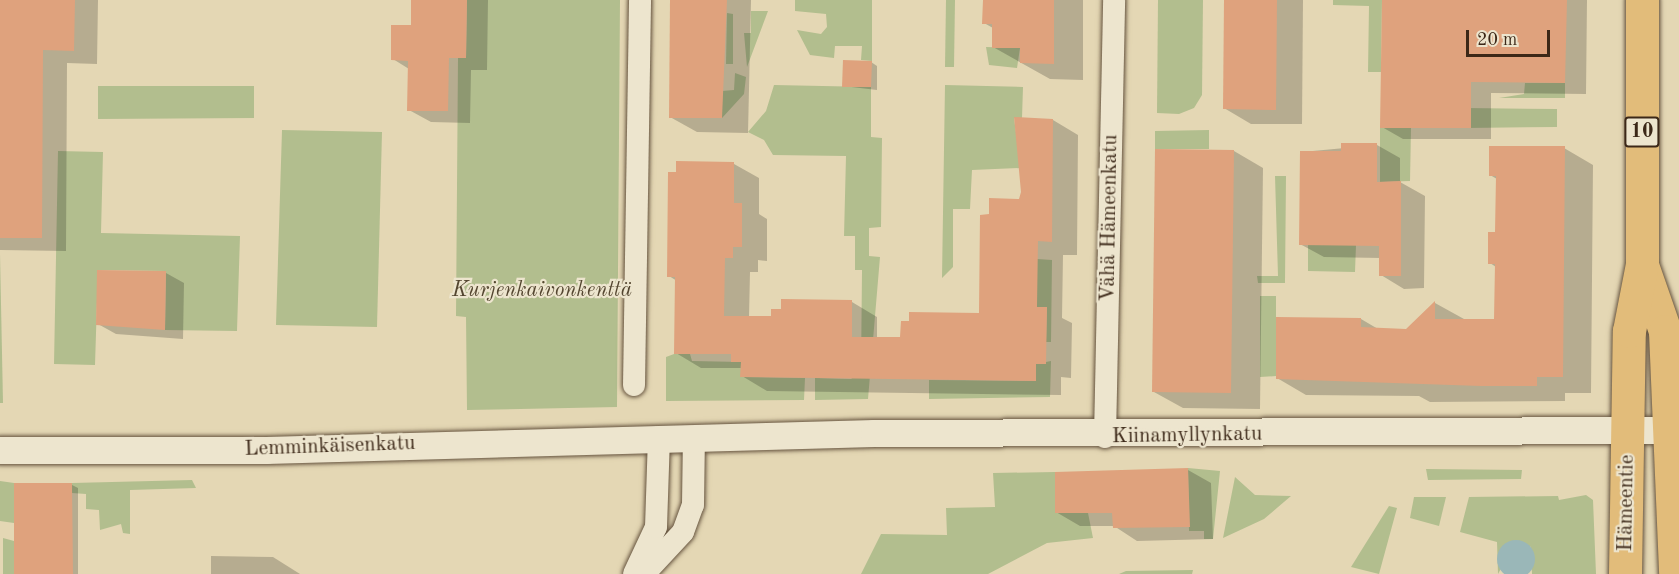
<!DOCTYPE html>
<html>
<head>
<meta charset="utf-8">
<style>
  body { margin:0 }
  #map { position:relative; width:1679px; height:574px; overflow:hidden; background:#e4d7b4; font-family:"Old Standard TT",serif }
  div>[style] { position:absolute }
  .green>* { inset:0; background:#b2be8e }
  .water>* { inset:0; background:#9ab7b8 }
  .round { border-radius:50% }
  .shadow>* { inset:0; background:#0003 }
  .building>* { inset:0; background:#dfa27d }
  .roads { filter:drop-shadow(0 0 2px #66543f) drop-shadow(0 0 2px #66543f) }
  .minor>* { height:22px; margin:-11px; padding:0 11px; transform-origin:11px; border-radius:11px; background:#ede5ce }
  .tertiary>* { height:27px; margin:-13.5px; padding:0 13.5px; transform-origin:13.5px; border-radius:13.5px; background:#ede5ce }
  .trunk>* { height:33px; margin:-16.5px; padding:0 16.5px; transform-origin:16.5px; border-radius:16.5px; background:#e2bc7a }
  span { translate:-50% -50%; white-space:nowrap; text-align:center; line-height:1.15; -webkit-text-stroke:4.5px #ede5ce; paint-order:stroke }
  .shield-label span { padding:2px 4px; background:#ede5ce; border:2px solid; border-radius:4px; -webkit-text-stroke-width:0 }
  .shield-label { font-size:20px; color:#3c2818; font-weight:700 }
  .street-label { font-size:21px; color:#3c2818 }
  .park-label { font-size:21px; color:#544630; font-style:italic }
  .scale { position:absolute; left:1466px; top:30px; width:84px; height:27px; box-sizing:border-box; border:3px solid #3c2818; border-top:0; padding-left:8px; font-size:18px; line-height:21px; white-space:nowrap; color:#3c2818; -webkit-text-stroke:4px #ede5ce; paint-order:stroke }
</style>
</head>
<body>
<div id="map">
  <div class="green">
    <div style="clip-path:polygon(467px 0,620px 0,617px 407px,467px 410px,466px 317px,456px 316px,458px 58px,466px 58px)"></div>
    <div style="clip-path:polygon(795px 0,872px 0,872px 61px,861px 60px,862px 46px,835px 46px,834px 58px,810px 55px,797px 30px,821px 34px,827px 27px,826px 14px,795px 11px)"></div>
    <div style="clip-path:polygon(946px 0,955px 0,954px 67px,945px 67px)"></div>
    <div style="clip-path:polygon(1158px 0,1203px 0,1202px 95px,1194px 108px,1179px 114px,1157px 113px)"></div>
    <div style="clip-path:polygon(1333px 0,1382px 0,1381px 72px,1368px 72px,1369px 6px,1333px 5px)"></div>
    <div style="clip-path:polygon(751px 11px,768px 11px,747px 67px,744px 33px,751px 33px)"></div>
    <div style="clip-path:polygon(727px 13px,733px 14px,733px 64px,726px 64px)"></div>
    <div style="clip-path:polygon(986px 47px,1020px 48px,1017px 68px,989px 65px)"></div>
    <div style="clip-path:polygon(735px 73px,746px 77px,744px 94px,722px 118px,722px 91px,734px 90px)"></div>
    <div style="clip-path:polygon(1525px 83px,1565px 83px,1565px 98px,1499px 98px,1524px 94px)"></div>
    <div style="clip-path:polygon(774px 85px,871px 87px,871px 137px,882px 138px,881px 227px,869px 228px,869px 256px,880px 257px,868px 399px,815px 400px,815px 378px,851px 379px,861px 371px,862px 270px,855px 270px,855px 236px,844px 236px,846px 156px,773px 155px,764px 140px,748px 132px,766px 111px)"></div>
    <div style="clip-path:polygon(945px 85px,1023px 87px,1022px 118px,1014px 118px,1021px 168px,972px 170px,970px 209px,953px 209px,953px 267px,942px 278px)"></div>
    <div style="clip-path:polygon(98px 86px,254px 86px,254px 118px,98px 119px)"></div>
    <div style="clip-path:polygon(1466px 108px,1557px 109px,1557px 127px,1466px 128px)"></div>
    <div style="clip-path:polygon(1380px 128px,1411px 128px,1410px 181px,1380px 182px)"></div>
    <div style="clip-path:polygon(282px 130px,382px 132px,377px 327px,276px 325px)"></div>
    <div style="clip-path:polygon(1209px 130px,1209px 149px,1155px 149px,1155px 131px)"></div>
    <div style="clip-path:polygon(58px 151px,103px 152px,101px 233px,240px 236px,237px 331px,165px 330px,166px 271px,98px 270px,95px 365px,54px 364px)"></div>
    <div style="clip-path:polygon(1275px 176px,1286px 176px,1285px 283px,1258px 283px,1257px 276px,1278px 276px)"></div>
    <div style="clip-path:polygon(1308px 245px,1356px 245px,1355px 272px,1308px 271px)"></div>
    <div style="clip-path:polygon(0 254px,3px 403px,0 403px)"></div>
    <div style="clip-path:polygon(1037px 259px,1052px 260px,1051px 342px,1046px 342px,1047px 307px,1037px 307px)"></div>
    <div style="clip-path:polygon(1260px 296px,1276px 296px,1276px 376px,1260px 377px)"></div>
    <div style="clip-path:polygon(674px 354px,690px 354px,692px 361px,741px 362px,741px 377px,805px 378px,804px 400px,666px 401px,666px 357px)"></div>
    <div style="clip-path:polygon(1051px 361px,1050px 397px,929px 399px,929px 380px,1036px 381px,1036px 364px)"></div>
    <div style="clip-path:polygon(1188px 468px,1220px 471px,1213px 539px,1204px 539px,1204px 531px,1189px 531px)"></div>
    <div style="clip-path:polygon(1426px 469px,1522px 470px,1521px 479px,1428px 480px)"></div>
    <div style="clip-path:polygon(1055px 472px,1055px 513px,1088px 513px,1093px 538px,1047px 543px,988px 574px,861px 574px,881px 534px,947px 535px,946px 508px,995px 507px,993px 473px)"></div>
    <div style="clip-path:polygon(1235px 477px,1255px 495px,1291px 496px,1264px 519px,1223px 538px)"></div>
    <div style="clip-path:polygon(192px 480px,196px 488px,130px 490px,130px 534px,123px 533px,121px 524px,100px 530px,99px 510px,86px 509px,86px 494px,72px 493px,72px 483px)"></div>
    <div style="clip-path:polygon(0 481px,14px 483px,14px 523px,0 521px)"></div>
    <div style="clip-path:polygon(1586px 495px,1593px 500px,1596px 574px,1532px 574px,1531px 547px,1516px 541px,1498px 574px,1497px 542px,1460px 532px,1469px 497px,1558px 496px,1559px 500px)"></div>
    <div style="clip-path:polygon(1414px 497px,1446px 497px,1439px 526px,1410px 518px)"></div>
    <div style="clip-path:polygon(1389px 506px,1397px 508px,1379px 574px,1351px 567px)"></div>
    <div style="clip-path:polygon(3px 538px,14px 541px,14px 574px,3px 574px)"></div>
    <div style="clip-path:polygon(1193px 570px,1192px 574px,1119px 574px,1126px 571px)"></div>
  </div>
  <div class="water">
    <div class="round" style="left:1497px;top:540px;width:38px;height:38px"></div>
  </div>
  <div class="shadow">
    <div style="clip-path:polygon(0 0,98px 0,97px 64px,67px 63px,66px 251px,0 250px)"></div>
    <div style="clip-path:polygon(413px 0,488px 0,487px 70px,471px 70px,470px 123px,431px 122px,409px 110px,409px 69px,393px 59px,413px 26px)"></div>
    <div style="clip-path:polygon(672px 0,751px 0,748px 133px,697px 132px,670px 117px)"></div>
    <div style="clip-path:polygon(984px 0,1083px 0,1083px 80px,1050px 79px,993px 47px,993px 28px,984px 23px)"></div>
    <div style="clip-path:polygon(1225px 0,1303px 0,1302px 124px,1251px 124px,1224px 108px)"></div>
    <div style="clip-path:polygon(1383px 0,1587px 0,1586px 94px,1491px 93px,1491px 139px,1403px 139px,1382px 127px)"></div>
    <div style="clip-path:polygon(871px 62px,877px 66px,877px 90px,843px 86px)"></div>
    <div style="clip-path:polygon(1053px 120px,1078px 135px,1077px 255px,1063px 255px,1062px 318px,1072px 323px,1071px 378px,1061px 377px,1061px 395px,767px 391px,742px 376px,742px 368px,701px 368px,676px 353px,677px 281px,669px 276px,734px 164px,759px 178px,759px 214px,767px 219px,767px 261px,758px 260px,758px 272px,750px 272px,749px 318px,773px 318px,782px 311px,783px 301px,852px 302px,877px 317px,877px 338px,902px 339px,981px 315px,990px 216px,1020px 201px)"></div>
    <div style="clip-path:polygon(1377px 145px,1400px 158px,1400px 182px,1425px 196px,1424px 288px,1404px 289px,1381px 275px,1381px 258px,1324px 257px,1300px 244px,1302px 152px)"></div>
    <div style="clip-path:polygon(1564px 148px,1593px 165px,1591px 393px,1565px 393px,1565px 401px,1430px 402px,1419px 396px,1306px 395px,1277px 378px,1361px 319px,1378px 329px,1407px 331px,1435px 303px,1464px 319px,1496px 320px,1496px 267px,1490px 263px,1497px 233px,1497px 179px,1490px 175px)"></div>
    <div style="clip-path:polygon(1234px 151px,1263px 168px,1260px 409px,1183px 408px,1154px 392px)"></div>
    <div style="clip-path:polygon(99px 272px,166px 273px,184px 283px,183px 339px,116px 334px,98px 324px)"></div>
    <div style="clip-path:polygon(1188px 470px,1211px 483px,1213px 539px,1137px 541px,1114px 526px,1080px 526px,1056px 512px)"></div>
    <div style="clip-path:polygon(72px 485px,78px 488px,78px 574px,19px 574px)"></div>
    <div style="clip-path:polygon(211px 556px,273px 557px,300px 574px,211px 574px)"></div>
  </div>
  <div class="building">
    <div style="clip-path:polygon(0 0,75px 0,74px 51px,43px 50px,42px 238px,0 238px)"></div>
    <div style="clip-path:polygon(411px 0,467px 0,466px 58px,449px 58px,448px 111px,407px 111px,408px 61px,391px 60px,391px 25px,411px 25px)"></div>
    <div style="clip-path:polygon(670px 0,727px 0,722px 118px,669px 118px)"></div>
    <div style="clip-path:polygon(983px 0,1054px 0,1054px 64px,1020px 63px,1020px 48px,992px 48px,992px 24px,982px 24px)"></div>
    <div style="clip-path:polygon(1224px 0,1277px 0,1276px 110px,1223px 109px)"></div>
    <div style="clip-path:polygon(1382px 0,1567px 0,1565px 83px,1471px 82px,1471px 128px,1380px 128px)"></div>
    <div style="clip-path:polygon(843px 60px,872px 61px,871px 87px,842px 87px)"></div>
    <div style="clip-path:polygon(1014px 117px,1053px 119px,1052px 242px,1038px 241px,1037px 307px,1047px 307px,1046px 364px,1036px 364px,1036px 381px,740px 377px,741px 362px,731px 362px,731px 354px,674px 354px,675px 277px,667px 277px,668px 172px,676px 172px,676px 161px,734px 162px,734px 203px,742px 203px,742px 247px,733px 247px,733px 258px,725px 258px,724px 316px,771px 316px,771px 309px,781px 309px,781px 299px,852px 300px,852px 337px,900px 337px,901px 321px,909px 321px,909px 312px,979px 313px,980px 215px,989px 214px,989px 198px,1019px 199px,1021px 192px)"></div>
    <div style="clip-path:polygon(1341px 143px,1377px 143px,1377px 182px,1401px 181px,1401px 276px,1379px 276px,1379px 246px,1299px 245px,1300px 151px,1341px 151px)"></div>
    <div style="clip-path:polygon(1489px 146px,1565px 146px,1563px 377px,1537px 377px,1537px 386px,1481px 386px,1276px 379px,1276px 317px,1361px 318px,1361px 327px,1406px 329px,1435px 301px,1435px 319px,1494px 319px,1495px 264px,1488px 264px,1488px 232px,1495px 232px,1496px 176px,1489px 176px)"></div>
    <div style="clip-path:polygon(1155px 149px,1234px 150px,1231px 393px,1152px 392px)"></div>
    <div style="clip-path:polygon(97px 270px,166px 271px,165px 330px,96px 325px)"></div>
    <div style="clip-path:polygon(1188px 468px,1190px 527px,1113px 528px,1112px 513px,1055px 513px,1055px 472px)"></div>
    <div style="clip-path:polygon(14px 483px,72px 483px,73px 574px,14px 574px)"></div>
  </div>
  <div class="roads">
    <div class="minor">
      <div style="left:634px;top:385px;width:385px;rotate:-89.1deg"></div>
      <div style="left:1105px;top:437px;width:437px;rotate:-88.8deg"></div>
      <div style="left:634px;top:574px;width:52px;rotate:-64.9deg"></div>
      <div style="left:656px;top:527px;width:90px;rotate:-88.1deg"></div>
      <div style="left:644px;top:574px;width:57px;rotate:-47.1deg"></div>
      <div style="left:683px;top:532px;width:29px;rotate:-70deg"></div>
      <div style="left:693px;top:505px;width:68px;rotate:-89.2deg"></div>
    </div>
    <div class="tertiary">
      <div style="left:0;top:450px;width:266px"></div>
      <div style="left:266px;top:450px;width:608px;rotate:-1.6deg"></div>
      <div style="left:874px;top:433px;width:797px;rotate:-0.22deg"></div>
    </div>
    <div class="trunk">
      <div style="left:1642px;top:265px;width:70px;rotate:70.8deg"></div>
      <div style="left:1665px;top:331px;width:243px;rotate:87.6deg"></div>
      <div style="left:1625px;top:574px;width:243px;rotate:-89.1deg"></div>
      <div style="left:1629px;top:331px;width:68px;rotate:-79deg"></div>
      <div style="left:1642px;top:264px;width:264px;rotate:-90deg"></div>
    </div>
  </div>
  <div class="shield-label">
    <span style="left:1642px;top:132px">10</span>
  </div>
  <div class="street-label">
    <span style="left:1110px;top:218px;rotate:-89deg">Vähä Hämeenkatu</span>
    <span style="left:1187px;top:436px;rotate:-1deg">Kiinamyllynkatu</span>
    <span style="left:330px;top:447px;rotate:-2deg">Lemminkäisenkatu</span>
    <span style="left:1627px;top:503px;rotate:-89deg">Hämeentie</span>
  </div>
  <div class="park-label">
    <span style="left:542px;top:291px">Kurjenkaivonkenttä</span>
  </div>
  <div class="scale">20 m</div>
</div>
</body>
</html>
